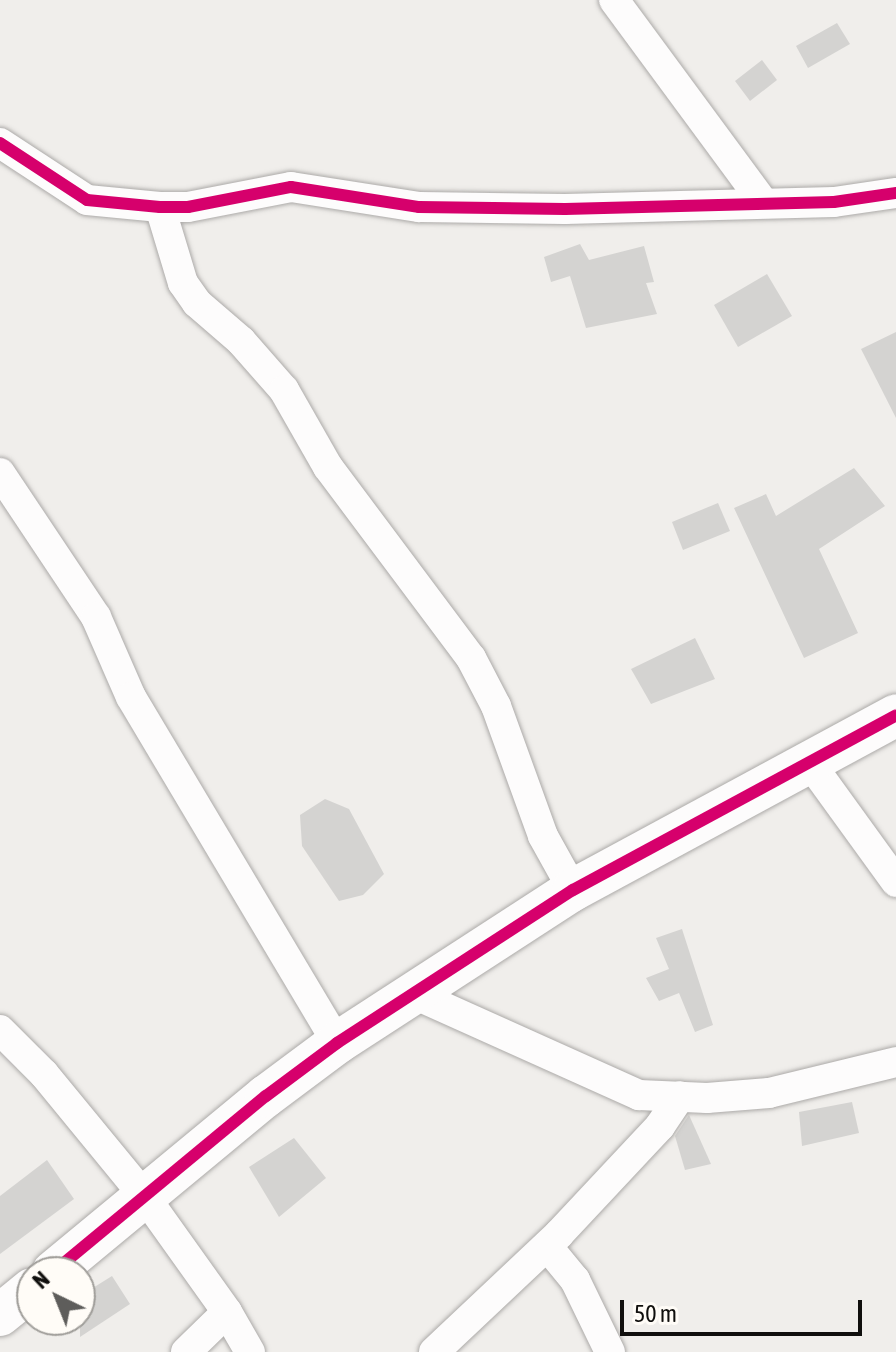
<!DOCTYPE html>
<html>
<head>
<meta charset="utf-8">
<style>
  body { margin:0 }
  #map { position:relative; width:896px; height:1352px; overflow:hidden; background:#f0eeeb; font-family:"Asap Condensed",sans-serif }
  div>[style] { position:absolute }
  .building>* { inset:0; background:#d4d3d1 }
  .roads { filter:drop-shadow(0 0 2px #acaaa8) drop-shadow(0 0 2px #acaaa8) }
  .street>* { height:30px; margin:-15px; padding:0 15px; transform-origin:15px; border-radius:15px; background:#fdfcfc }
  .secondary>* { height:42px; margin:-21px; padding:0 21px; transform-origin:21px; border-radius:21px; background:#fdfcfc }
  .cycleway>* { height:12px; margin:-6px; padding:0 6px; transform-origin:6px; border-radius:6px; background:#d6006c }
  span { translate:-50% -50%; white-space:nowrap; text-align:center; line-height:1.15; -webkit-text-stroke:6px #fffcf7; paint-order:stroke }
  .north { position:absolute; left:16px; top:1256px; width:80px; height:80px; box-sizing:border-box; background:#fffcf7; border:2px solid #9f9d99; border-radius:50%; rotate:317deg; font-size:22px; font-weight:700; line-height:32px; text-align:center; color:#100f0d }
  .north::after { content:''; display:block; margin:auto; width:28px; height:36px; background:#5e5d5b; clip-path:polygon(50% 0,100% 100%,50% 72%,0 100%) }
  .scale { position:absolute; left:620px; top:1300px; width:242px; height:36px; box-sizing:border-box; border:4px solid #100f0d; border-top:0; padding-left:10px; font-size:24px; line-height:28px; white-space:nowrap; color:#100f0d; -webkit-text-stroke:6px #fffcf7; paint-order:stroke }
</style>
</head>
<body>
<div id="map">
  <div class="building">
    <div style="clip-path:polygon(837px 23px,850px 44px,808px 68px,796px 46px)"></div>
    <div style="clip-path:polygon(762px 60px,777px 80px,750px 101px,735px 81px)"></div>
    <div style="clip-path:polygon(580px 244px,589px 260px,644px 246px,654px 282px,646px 283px,657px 314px,586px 328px,570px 276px,551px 282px,544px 257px)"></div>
    <div style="clip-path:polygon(767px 274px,792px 316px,738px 347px,714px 305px)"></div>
    <div style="clip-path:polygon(896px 332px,896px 418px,861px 349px)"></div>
    <div style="clip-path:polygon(854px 468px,885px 506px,819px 549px,858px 633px,804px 658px,734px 508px,766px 494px,776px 516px)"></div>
    <div style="clip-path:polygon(718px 503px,730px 531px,683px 550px,672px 522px)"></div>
    <div style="clip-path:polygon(695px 638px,715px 679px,651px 704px,631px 669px)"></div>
    <div style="clip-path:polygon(325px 799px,349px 809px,384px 874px,363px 895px,339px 901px,302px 846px,300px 815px)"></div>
    <div style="clip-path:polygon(682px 929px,713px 1025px,695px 1032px,679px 993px,659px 1001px,646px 978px,669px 969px,656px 938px)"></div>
    <div style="clip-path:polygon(852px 1102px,859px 1133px,802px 1146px,799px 1112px)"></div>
    <div style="clip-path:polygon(689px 1115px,711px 1164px,685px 1170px,675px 1136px)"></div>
    <div style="clip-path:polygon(294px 1138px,326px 1178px,279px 1217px,249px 1167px)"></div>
    <div style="clip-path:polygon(47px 1160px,74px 1199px,0 1254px,0 1196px)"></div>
    <div style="clip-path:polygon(112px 1276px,130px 1304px,80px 1337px,80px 1296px)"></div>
  </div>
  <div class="roads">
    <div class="street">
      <div style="left:614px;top:0;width:251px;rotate:53.6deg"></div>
      <div style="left:0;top:143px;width:104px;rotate:33.2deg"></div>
      <div style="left:87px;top:200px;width:73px;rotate:5.5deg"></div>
      <div style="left:160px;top:207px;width:28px"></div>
      <div style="left:188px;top:207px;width:105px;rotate:-11deg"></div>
      <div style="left:291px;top:187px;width:130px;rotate:8.9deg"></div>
      <div style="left:419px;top:207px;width:146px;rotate:0.8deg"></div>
      <div style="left:565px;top:209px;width:269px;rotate:-1.5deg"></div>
      <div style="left:834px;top:202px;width:63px;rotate:-8.3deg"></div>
      <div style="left:160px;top:207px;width:79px;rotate:73.2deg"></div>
      <div style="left:183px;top:283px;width:24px;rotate:55deg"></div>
      <div style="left:197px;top:303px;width:58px;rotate:40.8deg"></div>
      <div style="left:241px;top:341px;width:65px;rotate:48.7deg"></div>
      <div style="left:284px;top:390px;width:89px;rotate:60.3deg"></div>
      <div style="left:328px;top:467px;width:239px;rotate:53.2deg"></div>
      <div style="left:471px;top:658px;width:54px;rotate:62.5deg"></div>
      <div style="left:496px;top:706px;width:138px;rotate:70.1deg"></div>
      <div style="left:543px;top:836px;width:62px;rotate:60.9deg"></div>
      <div style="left:0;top:473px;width:173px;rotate:56.3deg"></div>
      <div style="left:96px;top:617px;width:87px;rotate:66.4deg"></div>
      <div style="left:131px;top:697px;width:403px;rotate:59.2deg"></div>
      <div style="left:810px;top:763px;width:147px;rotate:54.1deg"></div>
      <div style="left:414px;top:994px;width:247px;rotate:24.2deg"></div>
      <div style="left:639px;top:1095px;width:68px;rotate:2.5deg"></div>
      <div style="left:707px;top:1098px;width:62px;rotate:-4.6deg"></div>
      <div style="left:769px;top:1093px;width:131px;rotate:-13.7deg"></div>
      <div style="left:0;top:1030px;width:62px;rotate:45deg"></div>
      <div style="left:44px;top:1074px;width:159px;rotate:50.6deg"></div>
      <div style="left:145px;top:1197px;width:141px;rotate:54.5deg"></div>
      <div style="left:227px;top:1312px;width:46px;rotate:60.1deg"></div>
      <div style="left:547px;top:1246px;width:44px;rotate:50.5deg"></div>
      <div style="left:575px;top:1280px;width:80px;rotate:64.1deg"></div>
      <div style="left:186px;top:1352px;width:57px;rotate:-44.3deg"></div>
      <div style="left:434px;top:1352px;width:172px;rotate:-43.3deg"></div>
      <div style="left:559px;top:1234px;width:148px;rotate:-46.9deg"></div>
      <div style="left:660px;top:1126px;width:36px;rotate:-56deg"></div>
    </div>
    <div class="secondary">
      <div style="left:53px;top:1272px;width:276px;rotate:-39.6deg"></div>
      <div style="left:266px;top:1096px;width:89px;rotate:-36.7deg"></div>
      <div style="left:337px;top:1043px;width:281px;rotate:-33deg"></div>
      <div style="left:573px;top:890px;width:367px;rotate:-28.4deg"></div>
      <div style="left:0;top:1315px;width:41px;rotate:-39.1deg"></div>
    </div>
  </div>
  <div class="cycleway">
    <div style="left:0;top:143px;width:104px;rotate:33.2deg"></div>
    <div style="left:87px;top:200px;width:73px;rotate:5.5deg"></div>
    <div style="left:160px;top:207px;width:28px"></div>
    <div style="left:188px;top:207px;width:105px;rotate:-11deg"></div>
    <div style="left:291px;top:187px;width:130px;rotate:8.9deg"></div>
    <div style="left:419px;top:207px;width:146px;rotate:0.8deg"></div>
    <div style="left:565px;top:209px;width:269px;rotate:-1.5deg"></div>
    <div style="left:834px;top:202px;width:63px;rotate:-8.3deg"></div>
    <div style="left:53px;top:1272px;width:276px;rotate:-39.6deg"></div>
    <div style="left:266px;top:1096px;width:89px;rotate:-36.7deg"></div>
    <div style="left:337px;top:1043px;width:281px;rotate:-33deg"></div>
    <div style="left:573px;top:890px;width:367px;rotate:-28.4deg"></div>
  </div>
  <div class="north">N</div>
  <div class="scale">50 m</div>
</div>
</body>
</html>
